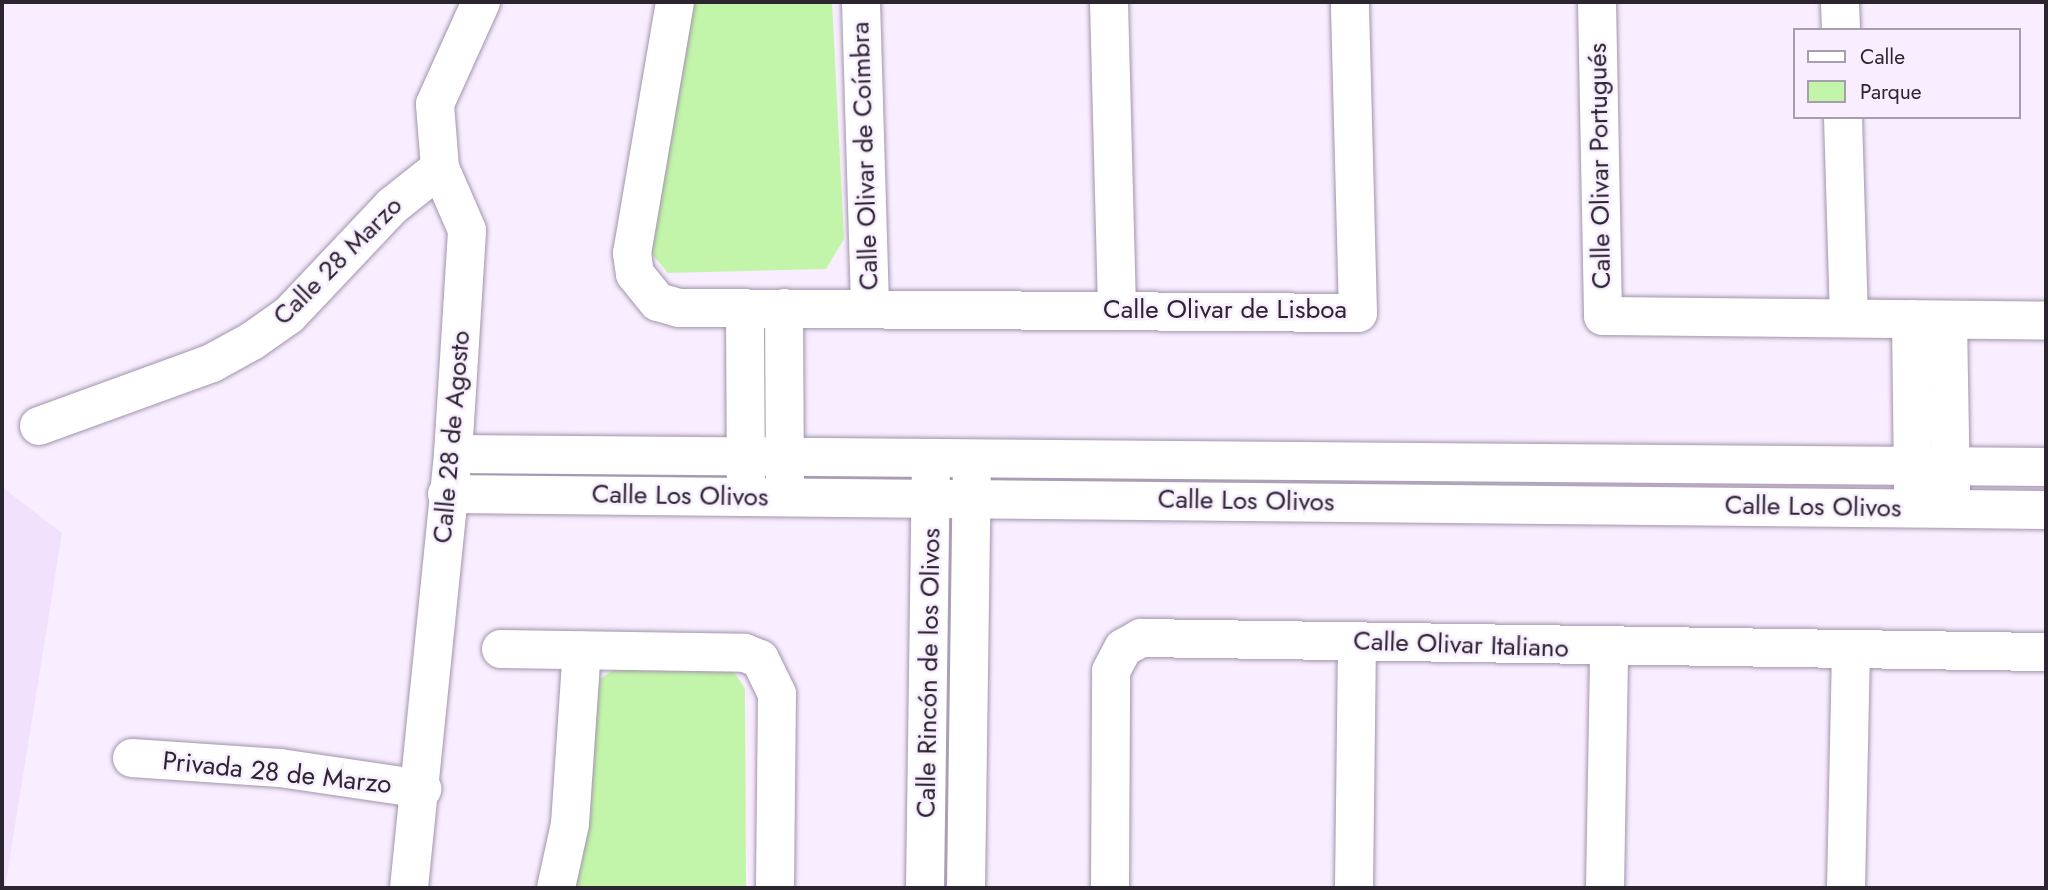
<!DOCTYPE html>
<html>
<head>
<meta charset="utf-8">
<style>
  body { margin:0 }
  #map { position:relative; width:2048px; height:890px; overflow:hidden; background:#f8eeff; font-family:Jost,sans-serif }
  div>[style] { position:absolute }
  .built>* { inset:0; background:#f1e1fc }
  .green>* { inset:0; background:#c2f5a9 }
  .roads { filter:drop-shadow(0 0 2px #a293ac) drop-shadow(0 0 2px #a293ac) }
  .minor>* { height:38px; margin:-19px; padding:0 19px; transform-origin:19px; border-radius:19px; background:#fff }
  span { translate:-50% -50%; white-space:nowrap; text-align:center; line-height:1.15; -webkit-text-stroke:5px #f8eeff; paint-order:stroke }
  .street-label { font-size:26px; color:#2b252f }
  .frame { position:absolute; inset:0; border:4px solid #2b252f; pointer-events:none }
  .legend { position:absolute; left:1793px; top:28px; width:228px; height:91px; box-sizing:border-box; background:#f8eeff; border:2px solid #a69eac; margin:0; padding:9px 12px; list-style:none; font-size:21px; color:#2b252f }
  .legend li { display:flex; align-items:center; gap:14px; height:35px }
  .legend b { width:35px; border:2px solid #a69eac }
</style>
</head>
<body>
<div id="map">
  <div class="built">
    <div style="clip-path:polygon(2px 487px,62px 533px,5px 888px,2px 888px)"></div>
  </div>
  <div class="green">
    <div style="clip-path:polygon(691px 2px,832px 2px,844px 239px,826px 269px,668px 273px,647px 248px)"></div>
    <div style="clip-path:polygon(624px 663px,731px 667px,745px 689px,746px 888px,572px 888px,600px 679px)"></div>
  </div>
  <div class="roads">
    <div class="minor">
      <div style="left:675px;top:2px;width:255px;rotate:99.7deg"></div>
      <div style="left:632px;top:253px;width:21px;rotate:82deg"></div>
      <div style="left:635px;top:274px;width:36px;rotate:51deg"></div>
      <div style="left:658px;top:302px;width:22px;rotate:16deg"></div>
      <div style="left:679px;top:308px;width:679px;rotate:0.42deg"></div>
      <div style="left:1358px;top:313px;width:311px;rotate:-91.5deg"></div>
      <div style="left:861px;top:2px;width:307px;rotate:88.3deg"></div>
      <div style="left:1109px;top:2px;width:309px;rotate:88.5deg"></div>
      <div style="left:1597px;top:2px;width:314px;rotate:88.9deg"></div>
      <div style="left:1603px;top:316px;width:443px;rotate:0.6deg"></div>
      <div style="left:1840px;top:2px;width:28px;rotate:88deg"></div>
      <div style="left:1843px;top:117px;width:200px;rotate:88.3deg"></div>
      <div style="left:745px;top:308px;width:173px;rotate:89.7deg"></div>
      <div style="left:784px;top:308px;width:173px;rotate:89.7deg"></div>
      <div style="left:1911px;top:319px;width:173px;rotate:89.3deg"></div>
      <div style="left:1948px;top:321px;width:172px;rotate:89deg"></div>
      <div style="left:39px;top:426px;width:184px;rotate:-20deg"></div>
      <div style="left:212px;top:363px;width:46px;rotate:-28.8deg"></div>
      <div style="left:252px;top:341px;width:45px;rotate:-35.1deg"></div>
      <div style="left:289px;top:315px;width:150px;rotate:-46.6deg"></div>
      <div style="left:392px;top:206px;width:61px;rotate:-38.4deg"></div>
      <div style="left:453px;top:454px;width:1593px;rotate:0.47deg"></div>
      <div style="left:447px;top:494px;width:1599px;rotate:0.57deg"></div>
      <div style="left:501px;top:649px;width:244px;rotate:0.9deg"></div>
      <div style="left:745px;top:653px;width:16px;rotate:22deg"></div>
      <div style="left:760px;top:659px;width:39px;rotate:64deg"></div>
      <div style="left:777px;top:694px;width:194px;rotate:90.6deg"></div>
      <div style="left:132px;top:758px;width:148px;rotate:3.9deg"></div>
      <div style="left:280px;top:768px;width:144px;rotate:8.4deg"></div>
      <div style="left:409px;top:888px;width:436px;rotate:-84.2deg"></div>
      <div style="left:453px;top:454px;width:224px;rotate:-86.4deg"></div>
      <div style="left:467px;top:230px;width:68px;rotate:-113.5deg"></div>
      <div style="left:440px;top:168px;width:64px;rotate:-94.5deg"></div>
      <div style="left:435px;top:104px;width:112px;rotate:-65.7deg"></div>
      <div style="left:556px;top:888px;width:66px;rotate:-77.7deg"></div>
      <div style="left:570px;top:824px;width:174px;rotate:-86.1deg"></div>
      <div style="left:925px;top:888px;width:414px;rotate:-89.2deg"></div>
      <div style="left:966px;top:888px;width:414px;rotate:-89.2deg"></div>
      <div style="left:1110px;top:888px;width:217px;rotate:-89.7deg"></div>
      <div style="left:1111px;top:671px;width:26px;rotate:-62deg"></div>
      <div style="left:1123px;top:648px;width:21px;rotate:-29deg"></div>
      <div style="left:1141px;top:638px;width:905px;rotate:0.89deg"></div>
      <div style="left:1354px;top:888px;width:246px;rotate:-89.3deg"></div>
      <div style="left:1605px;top:888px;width:239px;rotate:-89deg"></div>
      <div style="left:1846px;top:888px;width:239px;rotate:-88.8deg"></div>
    </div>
  </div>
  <div class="street-label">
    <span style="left:865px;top:156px;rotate:-92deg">Calle Olivar de Coímbra</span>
    <span style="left:1600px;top:166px;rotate:-91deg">Calle Olivar Portugués</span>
    <span style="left:338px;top:261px;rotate:-45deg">Calle 28 Marzo</span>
    <span style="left:1225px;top:310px">Calle Olivar de Lisboa</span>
    <span style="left:452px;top:437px;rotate:-85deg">Calle 28 de Agosto</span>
    <span style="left:680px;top:496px;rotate:1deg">Calle Los Olivos</span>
    <span style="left:1246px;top:501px;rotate:1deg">Calle Los Olivos</span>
    <span style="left:1813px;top:507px;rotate:1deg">Calle Los Olivos</span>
    <span style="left:1461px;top:645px;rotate:2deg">Calle Olivar Italiano</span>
    <span style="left:929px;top:673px;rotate:-89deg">Calle Rincón de los Olivos</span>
    <span style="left:277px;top:773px;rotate:6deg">Privada 28 de Marzo</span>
  </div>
  <div class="frame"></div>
  <ul class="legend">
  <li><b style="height:9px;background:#fff"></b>Calle</li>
  <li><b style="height:19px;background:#c2f5a9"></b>Parque</li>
  </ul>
</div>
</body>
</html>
